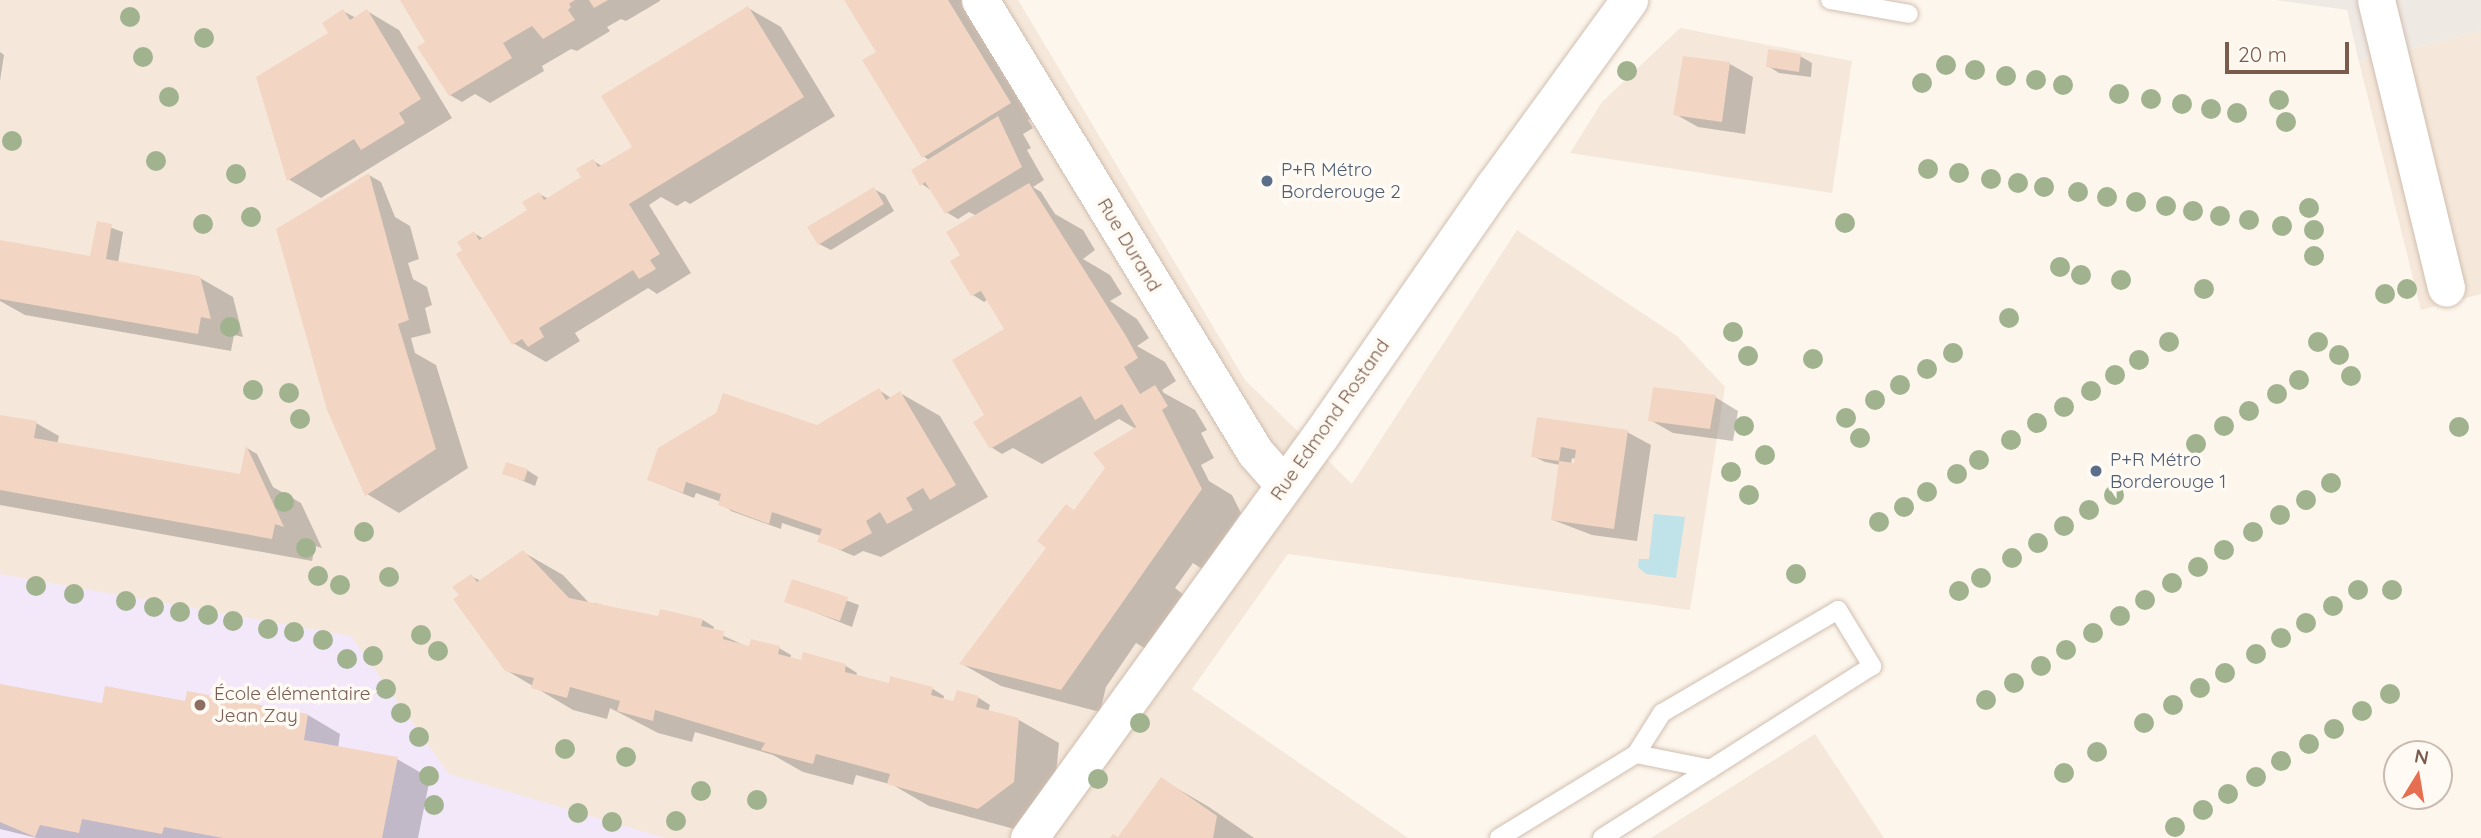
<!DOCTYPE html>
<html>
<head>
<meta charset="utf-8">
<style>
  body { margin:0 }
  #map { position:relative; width:2481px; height:838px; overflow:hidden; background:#fdf6ec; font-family:Quicksand,sans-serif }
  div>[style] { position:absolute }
  .residential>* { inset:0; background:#f5e8da }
  .industrial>* { inset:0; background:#efe9e4 }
  .education>* { inset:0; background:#f3e8fa }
  .water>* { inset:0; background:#bfe3e8 }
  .shadow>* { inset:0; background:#0003 }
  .building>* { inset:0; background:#f3d5c3 }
  .roads { filter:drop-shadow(0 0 2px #d1beb0) drop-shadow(0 0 2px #d1beb0) }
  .lane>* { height:18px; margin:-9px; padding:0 9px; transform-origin:9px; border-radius:9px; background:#fff }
  .street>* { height:37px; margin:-18.5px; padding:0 18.5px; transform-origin:18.5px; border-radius:18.5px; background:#fff }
  .trees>* { width:20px; height:20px; margin:-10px; border-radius:50%; background:#a0b28e }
  .dots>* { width:19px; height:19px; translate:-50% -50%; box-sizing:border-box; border:4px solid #fffaf3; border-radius:50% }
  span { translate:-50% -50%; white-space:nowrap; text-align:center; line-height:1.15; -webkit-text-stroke:7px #fffaf3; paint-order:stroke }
  .service-label { font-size:19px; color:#4e5e75 }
  .left { translate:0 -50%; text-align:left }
  .street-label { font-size:19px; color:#7a5c4d }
  .education-label { font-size:19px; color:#785e54 }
  .north { position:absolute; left:2383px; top:740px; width:70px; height:70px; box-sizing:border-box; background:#fffaf3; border:2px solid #cabbb1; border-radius:50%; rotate:11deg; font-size:19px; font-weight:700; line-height:28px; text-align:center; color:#7a5c4d }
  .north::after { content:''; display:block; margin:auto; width:24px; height:32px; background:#e76f51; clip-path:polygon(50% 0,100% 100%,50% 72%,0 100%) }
  .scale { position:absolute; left:2225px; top:42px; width:124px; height:32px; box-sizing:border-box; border:4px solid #7a5c4d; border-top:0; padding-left:9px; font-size:21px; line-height:24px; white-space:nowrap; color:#7a5c4d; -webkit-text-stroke:5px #fffaf3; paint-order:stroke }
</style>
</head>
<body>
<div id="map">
  <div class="residential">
    <div style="clip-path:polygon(0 0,1018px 0,1245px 380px,1352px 484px,1517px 230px,1677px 336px,1725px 387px,1690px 610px,1288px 554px,1192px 689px,1408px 838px,0 838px)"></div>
    <div style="clip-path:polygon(1680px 28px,1852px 61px,1832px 193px,1570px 153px,1602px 102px)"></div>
    <div style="clip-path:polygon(2481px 31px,2481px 294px,2421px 310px,2359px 62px)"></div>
    <div style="clip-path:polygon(1815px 734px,1884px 838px,1651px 838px)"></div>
  </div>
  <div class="industrial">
    <div style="clip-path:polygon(2276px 0,2481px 0,2481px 31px,2359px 62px,2347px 10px)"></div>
  </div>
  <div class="education">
    <div style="clip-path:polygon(0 574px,351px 636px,449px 774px,665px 838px,0 838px)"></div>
  </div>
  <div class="water">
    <div style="clip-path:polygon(1654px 514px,1685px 517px,1676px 578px,1646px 574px,1638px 567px,1639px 559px,1649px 559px)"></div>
  </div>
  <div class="shadow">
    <div style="clip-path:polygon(402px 0,660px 0,660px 1px,626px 21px,621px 19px,607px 27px,610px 31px,577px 51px,571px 49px,542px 66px,544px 71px,490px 103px,475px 94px,462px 102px,450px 95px,428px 43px)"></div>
    <div style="clip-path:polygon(846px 0,967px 0,974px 19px,970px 19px,984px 27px,1033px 117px,1028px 120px,1033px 128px,1023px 134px,1031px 148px,1027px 150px,1044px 180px,1033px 187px,1041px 192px,1055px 214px,1083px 230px,1095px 250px,1083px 259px,1110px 275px,1122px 294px,1110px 301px,1137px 319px,1149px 338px,1137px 346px,1165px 362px,1176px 381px,1162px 390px,1164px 393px,1195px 410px,1207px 430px,1201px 433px,1214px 458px,1201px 465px,1209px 481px,1232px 495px,1241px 513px,1202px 569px,1193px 563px,1175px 588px,1184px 595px,1146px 649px,1136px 643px,1106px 687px,1100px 712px,1001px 686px,962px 664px,1136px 429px,1119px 419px,1042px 464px,1013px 448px,1002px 454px,991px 447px,987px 415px,1006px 330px,988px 299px,984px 302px,973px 295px,962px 256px,977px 216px,969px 212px,958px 219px,946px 212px,932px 191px,922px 184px,930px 161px,923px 156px,878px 52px)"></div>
    <div style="clip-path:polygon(748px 8px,781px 27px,835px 116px,690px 204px,685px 201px,677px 206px,661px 197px,649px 205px,691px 273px,657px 294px,648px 288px,575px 333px,580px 341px,546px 362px,513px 343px,474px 233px,484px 239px,530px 211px,539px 194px,549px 199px,584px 177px,593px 161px,602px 166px,634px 147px)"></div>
    <div style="clip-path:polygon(343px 11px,356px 18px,367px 11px,399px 30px,452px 118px,321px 198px,288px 179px,331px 33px)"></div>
    <div style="clip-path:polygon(0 52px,4px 55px,0 81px)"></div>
    <div style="clip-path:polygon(1800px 56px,1812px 63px,1811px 77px,1779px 73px,1768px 66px)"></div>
    <div style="clip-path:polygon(1730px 64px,1753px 77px,1745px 134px,1698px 127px,1675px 114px)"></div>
    <div style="clip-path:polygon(369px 175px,381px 182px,395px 217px,410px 226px,419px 259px,408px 263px,413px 279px,427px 287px,432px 305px,425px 308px,431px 333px,411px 338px,415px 353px,436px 365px,468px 468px,399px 513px,367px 494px)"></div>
    <div style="clip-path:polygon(874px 189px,885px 195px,894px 211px,831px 250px,819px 244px)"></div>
    <div style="clip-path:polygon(98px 223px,123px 232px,118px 263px,200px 278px,233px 297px,243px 337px,234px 335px,231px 351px,25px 315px,0 301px,0 250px,90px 258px)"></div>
    <div style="clip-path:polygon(879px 390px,891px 398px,900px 393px,940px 416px,988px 497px,881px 557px,863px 551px,854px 556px,819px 541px,821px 536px,782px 523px,781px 529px,731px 511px,721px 502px,696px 493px,694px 498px,649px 480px,818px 427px)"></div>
    <div style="clip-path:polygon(1715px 397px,1738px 411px,1733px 441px,1673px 433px,1650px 420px)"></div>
    <div style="clip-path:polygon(0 417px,36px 423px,59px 436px,57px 444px,249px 478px,247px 448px,257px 454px,273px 487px,301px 503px,322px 548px,315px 546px,312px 561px,0 505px)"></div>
    <div style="clip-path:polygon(evenodd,1538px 419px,1627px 432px,1651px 445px,1637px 541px,1592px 535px,1553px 520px,1560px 465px,1545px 462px,1533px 456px,1538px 419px,1572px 458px,1576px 459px,1576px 465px,1571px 464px,1572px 458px)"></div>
    <div style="clip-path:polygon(527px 470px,538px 477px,535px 486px,504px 473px)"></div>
    <div style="clip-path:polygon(523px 552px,563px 575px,591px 605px,595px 603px,659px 620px,661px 611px,703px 620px,714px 627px,713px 631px,750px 648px,779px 648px,791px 655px,790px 659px,802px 662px,804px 654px,846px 666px,857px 673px,856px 677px,890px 686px,892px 678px,933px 689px,944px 696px,943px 701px,957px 705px,958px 692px,979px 698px,990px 705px,988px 712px,1019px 720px,1059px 743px,1053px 805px,1018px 830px,929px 806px,893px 785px,856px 775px,853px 785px,803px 772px,773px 755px,695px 732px,692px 742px,658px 733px,610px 708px,607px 719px,573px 710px,506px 670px,461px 596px,471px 576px,481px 581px)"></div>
    <div style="clip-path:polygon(793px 581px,859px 605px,852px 627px,786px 601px)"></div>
    <div style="clip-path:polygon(0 686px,103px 705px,186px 703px,188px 693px,308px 715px,340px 734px,338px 748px,397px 759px,430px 778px,418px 838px,37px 838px,0 829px)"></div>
    <div style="clip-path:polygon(1161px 779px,1209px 807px,1254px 838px,1120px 838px)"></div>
  </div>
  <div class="building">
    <div style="clip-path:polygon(400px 0,575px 0,569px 4px,571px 7px,568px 10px,575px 20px,543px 39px,532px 26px,503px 43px,512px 58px,449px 96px,417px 47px,425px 42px)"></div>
    <div style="clip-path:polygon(589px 0,608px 0,594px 8px)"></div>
    <div style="clip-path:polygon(844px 0,948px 0,1011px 103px,922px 158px,862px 60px,876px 52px)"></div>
    <div style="clip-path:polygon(748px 6px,804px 97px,629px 204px,660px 254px,650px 260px,656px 269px,639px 279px,633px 270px,539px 328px,544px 337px,528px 347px,522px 339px,512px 345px,456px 254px,462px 250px,457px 242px,474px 231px,479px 240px,527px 210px,522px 202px,539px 192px,544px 200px,581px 177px,576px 169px,593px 159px,598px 167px,632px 147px,601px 96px)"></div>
    <div style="clip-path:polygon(343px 9px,350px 20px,367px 9px,421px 99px,399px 113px,405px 123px,361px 150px,354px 139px,287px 181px,256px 77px,328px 33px,322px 23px)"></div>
    <div style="clip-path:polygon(1768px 49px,1801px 54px,1799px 72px,1766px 67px)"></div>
    <div style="clip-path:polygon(1683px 56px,1730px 62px,1722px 122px,1673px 115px)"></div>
    <div style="clip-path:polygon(998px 116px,1022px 167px,945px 214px,925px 182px,920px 186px,911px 170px)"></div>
    <div style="clip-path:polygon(369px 173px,409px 320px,398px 324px,436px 449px,365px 496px,327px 410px,276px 229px)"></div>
    <div style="clip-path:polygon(1029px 183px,1126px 336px,1138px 358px,1124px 367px,1140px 394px,1155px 385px,1168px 406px,1162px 410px,1202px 489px,1061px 690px,959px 664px,1046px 548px,1037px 541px,1066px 504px,1074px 510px,1105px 468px,1093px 453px,1136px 427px,1122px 404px,1095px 420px,1081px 396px,990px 449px,973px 422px,984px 415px,952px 360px,1004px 329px,981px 291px,971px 296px,950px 261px,960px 255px,946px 232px)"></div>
    <div style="clip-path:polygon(874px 187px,884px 204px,818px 245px,807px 227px)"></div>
    <div style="clip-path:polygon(97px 221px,112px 224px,106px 259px,200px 276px,211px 319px,201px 317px,198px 334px,0 299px,0 240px,90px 256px)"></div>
    <div style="clip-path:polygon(1653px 387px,1716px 395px,1710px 429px,1648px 421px)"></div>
    <div style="clip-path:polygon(879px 388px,886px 400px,900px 391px,956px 485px,930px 500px,923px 488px,906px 498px,913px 510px,887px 524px,880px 512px,866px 521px,872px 533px,841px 550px,817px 542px,822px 529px,772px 512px,769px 524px,718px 505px,721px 494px,686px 482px,683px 493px,647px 480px,658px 448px,716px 413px,723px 393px,817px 425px)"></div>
    <div style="clip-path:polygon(0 415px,37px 421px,34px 438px,240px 474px,246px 445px,284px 527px,275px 524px,272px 539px,0 490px)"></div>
    <div style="clip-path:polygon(1537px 417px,1628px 430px,1614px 529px,1551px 520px,1559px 461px,1574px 463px,1576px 450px,1561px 447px,1559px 461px,1531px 457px)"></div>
    <div style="clip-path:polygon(506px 462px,528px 469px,524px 481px,502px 474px)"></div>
    <div style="clip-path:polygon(523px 550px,569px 598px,658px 616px,660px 609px,703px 619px,701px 626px,724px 631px,723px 639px,749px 646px,751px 639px,780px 646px,778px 654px,801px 660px,803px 652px,846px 664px,845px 672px,889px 683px,890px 676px,933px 687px,931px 695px,953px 701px,957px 690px,979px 696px,976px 707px,1019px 718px,1014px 782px,978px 809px,887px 784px,890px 774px,816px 754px,813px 764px,761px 750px,765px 743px,655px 710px,653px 721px,617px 711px,620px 701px,570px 687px,567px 698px,531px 688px,534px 678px,505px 671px,453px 599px,459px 595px,452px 587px,471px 574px,477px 582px)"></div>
    <div style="clip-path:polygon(792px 579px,848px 597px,840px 621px,784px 602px)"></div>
    <div style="clip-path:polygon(0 684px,102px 703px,105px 686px,185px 701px,187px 691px,308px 714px,304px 740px,398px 757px,382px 838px,223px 838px,164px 827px,162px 834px,82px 819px,79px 833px,40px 825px,35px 837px,0 822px)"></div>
    <div style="clip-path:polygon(1161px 777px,1217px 816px,1213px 838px,1110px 838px,1113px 834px,1118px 837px)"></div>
  </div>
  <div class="roads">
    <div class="lane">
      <div style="left:1830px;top:0;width:80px;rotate:10deg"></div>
      <div style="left:1636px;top:754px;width:76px;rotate:11.3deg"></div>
      <div style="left:1499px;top:838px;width:161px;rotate:-31.5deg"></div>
      <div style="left:1636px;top:754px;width:49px;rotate:-57.6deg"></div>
      <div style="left:1662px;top:713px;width:204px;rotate:-30.3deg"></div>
      <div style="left:1838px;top:610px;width:66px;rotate:58.7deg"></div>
      <div style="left:1872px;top:666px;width:320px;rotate:147.5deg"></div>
    </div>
    <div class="street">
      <div style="left:980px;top:0;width:529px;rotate:58.68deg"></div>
      <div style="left:1255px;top:452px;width:44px;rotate:48.7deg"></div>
      <div style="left:2376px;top:0;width:296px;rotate:76.3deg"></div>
      <div style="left:1029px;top:838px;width:496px;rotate:-54.1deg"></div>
      <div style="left:1320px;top:436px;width:305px;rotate:-55.2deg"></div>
      <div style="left:1494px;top:186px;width:230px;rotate:-54deg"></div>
    </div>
  </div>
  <div class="trees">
    <div style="left:130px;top:17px"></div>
    <div style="left:204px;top:38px"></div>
    <div style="left:143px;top:57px"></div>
    <div style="left:1946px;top:65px"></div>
    <div style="left:1975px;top:70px"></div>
    <div style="left:1627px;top:71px"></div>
    <div style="left:2006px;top:76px"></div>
    <div style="left:2036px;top:80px"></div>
    <div style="left:1922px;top:83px"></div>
    <div style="left:2063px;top:85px"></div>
    <div style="left:2119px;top:94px"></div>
    <div style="left:169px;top:97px"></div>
    <div style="left:2151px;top:99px"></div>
    <div style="left:2279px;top:100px"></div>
    <div style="left:2182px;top:104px"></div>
    <div style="left:2211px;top:109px"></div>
    <div style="left:2237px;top:113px"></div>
    <div style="left:2286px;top:122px"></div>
    <div style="left:12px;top:141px"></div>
    <div style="left:156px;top:161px"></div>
    <div style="left:1928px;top:169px"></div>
    <div style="left:1959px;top:173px"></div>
    <div style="left:236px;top:174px"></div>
    <div style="left:1991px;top:179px"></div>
    <div style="left:2018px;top:183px"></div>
    <div style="left:2044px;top:187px"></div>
    <div style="left:2078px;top:192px"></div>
    <div style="left:2107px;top:197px"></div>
    <div style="left:2136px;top:202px"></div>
    <div style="left:2166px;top:206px"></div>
    <div style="left:2309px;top:208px"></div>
    <div style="left:2193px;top:211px"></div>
    <div style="left:2220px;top:216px"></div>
    <div style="left:251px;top:217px"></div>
    <div style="left:2249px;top:220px"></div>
    <div style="left:1845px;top:223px"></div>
    <div style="left:203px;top:224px"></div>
    <div style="left:2282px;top:226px"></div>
    <div style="left:2314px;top:230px"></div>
    <div style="left:2314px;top:256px"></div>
    <div style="left:2060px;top:267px"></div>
    <div style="left:2081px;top:275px"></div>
    <div style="left:2121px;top:280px"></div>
    <div style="left:2204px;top:289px"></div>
    <div style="left:2407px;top:289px"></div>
    <div style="left:2385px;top:294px"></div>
    <div style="left:2009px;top:318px"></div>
    <div style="left:230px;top:327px"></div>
    <div style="left:1733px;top:332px"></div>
    <div style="left:2169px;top:342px"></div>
    <div style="left:2318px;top:342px"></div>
    <div style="left:1953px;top:353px"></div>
    <div style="left:2339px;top:355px"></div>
    <div style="left:1748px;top:356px"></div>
    <div style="left:1813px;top:359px"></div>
    <div style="left:2139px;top:360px"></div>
    <div style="left:1927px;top:369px"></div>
    <div style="left:2115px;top:375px"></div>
    <div style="left:2351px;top:376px"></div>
    <div style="left:2299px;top:380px"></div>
    <div style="left:1900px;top:385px"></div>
    <div style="left:253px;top:390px"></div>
    <div style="left:2091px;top:391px"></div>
    <div style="left:289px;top:393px"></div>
    <div style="left:2277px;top:394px"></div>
    <div style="left:1875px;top:400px"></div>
    <div style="left:2064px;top:407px"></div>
    <div style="left:2249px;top:411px"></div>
    <div style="left:1846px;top:418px"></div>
    <div style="left:300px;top:419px"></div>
    <div style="left:2037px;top:423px"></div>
    <div style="left:1744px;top:426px"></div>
    <div style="left:2224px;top:426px"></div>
    <div style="left:2459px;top:427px"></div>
    <div style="left:1860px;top:438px"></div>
    <div style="left:2011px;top:440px"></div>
    <div style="left:2196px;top:444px"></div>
    <div style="left:1765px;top:455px"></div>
    <div style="left:1979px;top:460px"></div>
    <div style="left:1731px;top:472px"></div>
    <div style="left:1957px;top:474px"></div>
    <div style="left:2331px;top:483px"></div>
    <div style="left:1927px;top:492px"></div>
    <div style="left:1749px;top:495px"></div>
    <div style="left:2114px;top:495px"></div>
    <div style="left:2306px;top:500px"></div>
    <div style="left:284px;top:502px"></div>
    <div style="left:1904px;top:507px"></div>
    <div style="left:2089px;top:510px"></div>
    <div style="left:2280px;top:515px"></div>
    <div style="left:1879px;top:522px"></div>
    <div style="left:2064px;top:526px"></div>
    <div style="left:364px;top:532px"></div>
    <div style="left:2253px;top:532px"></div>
    <div style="left:2038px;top:543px"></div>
    <div style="left:306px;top:548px"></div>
    <div style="left:2224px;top:550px"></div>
    <div style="left:2012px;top:558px"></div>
    <div style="left:2198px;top:567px"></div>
    <div style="left:1796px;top:574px"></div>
    <div style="left:318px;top:576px"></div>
    <div style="left:389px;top:577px"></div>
    <div style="left:1981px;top:578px"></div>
    <div style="left:2172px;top:583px"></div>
    <div style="left:340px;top:585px"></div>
    <div style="left:36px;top:586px"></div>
    <div style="left:2358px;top:590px"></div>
    <div style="left:2392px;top:590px"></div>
    <div style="left:1959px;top:591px"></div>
    <div style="left:74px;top:594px"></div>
    <div style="left:2145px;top:600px"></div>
    <div style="left:126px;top:601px"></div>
    <div style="left:2333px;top:606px"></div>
    <div style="left:154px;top:607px"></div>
    <div style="left:180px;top:612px"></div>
    <div style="left:208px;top:615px"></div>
    <div style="left:2120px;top:616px"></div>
    <div style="left:233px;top:621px"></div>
    <div style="left:2306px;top:623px"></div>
    <div style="left:268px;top:629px"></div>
    <div style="left:294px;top:632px"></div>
    <div style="left:2093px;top:633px"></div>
    <div style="left:421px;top:635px"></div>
    <div style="left:2281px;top:638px"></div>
    <div style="left:323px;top:640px"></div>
    <div style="left:2066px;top:650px"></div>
    <div style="left:438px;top:651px"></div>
    <div style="left:2256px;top:654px"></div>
    <div style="left:373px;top:656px"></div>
    <div style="left:347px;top:659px"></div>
    <div style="left:2041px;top:666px"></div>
    <div style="left:2225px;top:673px"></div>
    <div style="left:2014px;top:683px"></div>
    <div style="left:2200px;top:688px"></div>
    <div style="left:386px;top:689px"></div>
    <div style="left:2390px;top:694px"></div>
    <div style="left:1986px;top:700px"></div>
    <div style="left:2173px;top:705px"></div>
    <div style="left:2362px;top:711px"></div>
    <div style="left:401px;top:713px"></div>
    <div style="left:1140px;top:723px"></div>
    <div style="left:2144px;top:723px"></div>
    <div style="left:2334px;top:729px"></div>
    <div style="left:419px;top:737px"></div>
    <div style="left:2309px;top:744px"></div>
    <div style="left:565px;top:749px"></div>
    <div style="left:2097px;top:752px"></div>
    <div style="left:626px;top:757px"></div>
    <div style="left:2281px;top:761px"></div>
    <div style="left:2064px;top:773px"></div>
    <div style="left:429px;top:776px"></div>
    <div style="left:2256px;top:777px"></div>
    <div style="left:1098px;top:779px"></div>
    <div style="left:701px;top:791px"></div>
    <div style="left:2228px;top:794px"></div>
    <div style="left:757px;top:800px"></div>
    <div style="left:434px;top:805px"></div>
    <div style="left:2203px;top:810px"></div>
    <div style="left:578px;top:813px"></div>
    <div style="left:676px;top:821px"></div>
    <div style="left:612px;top:822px"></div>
    <div style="left:2175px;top:827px"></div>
  </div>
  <div class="dots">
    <div style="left:1267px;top:181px;background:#5c6f8a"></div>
    <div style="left:2096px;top:471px;background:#5c6f8a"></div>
    <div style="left:200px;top:705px;background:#8d6e63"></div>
  </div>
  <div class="service-label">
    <span class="left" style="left:1281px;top:181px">P+R Métro<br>Borderouge 2</span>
    <span class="left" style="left:2110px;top:471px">P+R Métro<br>Borderouge 1</span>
  </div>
  <div class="street-label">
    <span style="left:1129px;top:245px;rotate:59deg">Rue Durand</span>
    <span style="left:1330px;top:420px;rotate:-55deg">Rue Edmond Rostand</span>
  </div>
  <div class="education-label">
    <span class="left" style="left:214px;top:705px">École élémentaire<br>Jean Zay</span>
  </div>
  <div class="north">N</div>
  <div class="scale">20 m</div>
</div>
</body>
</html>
